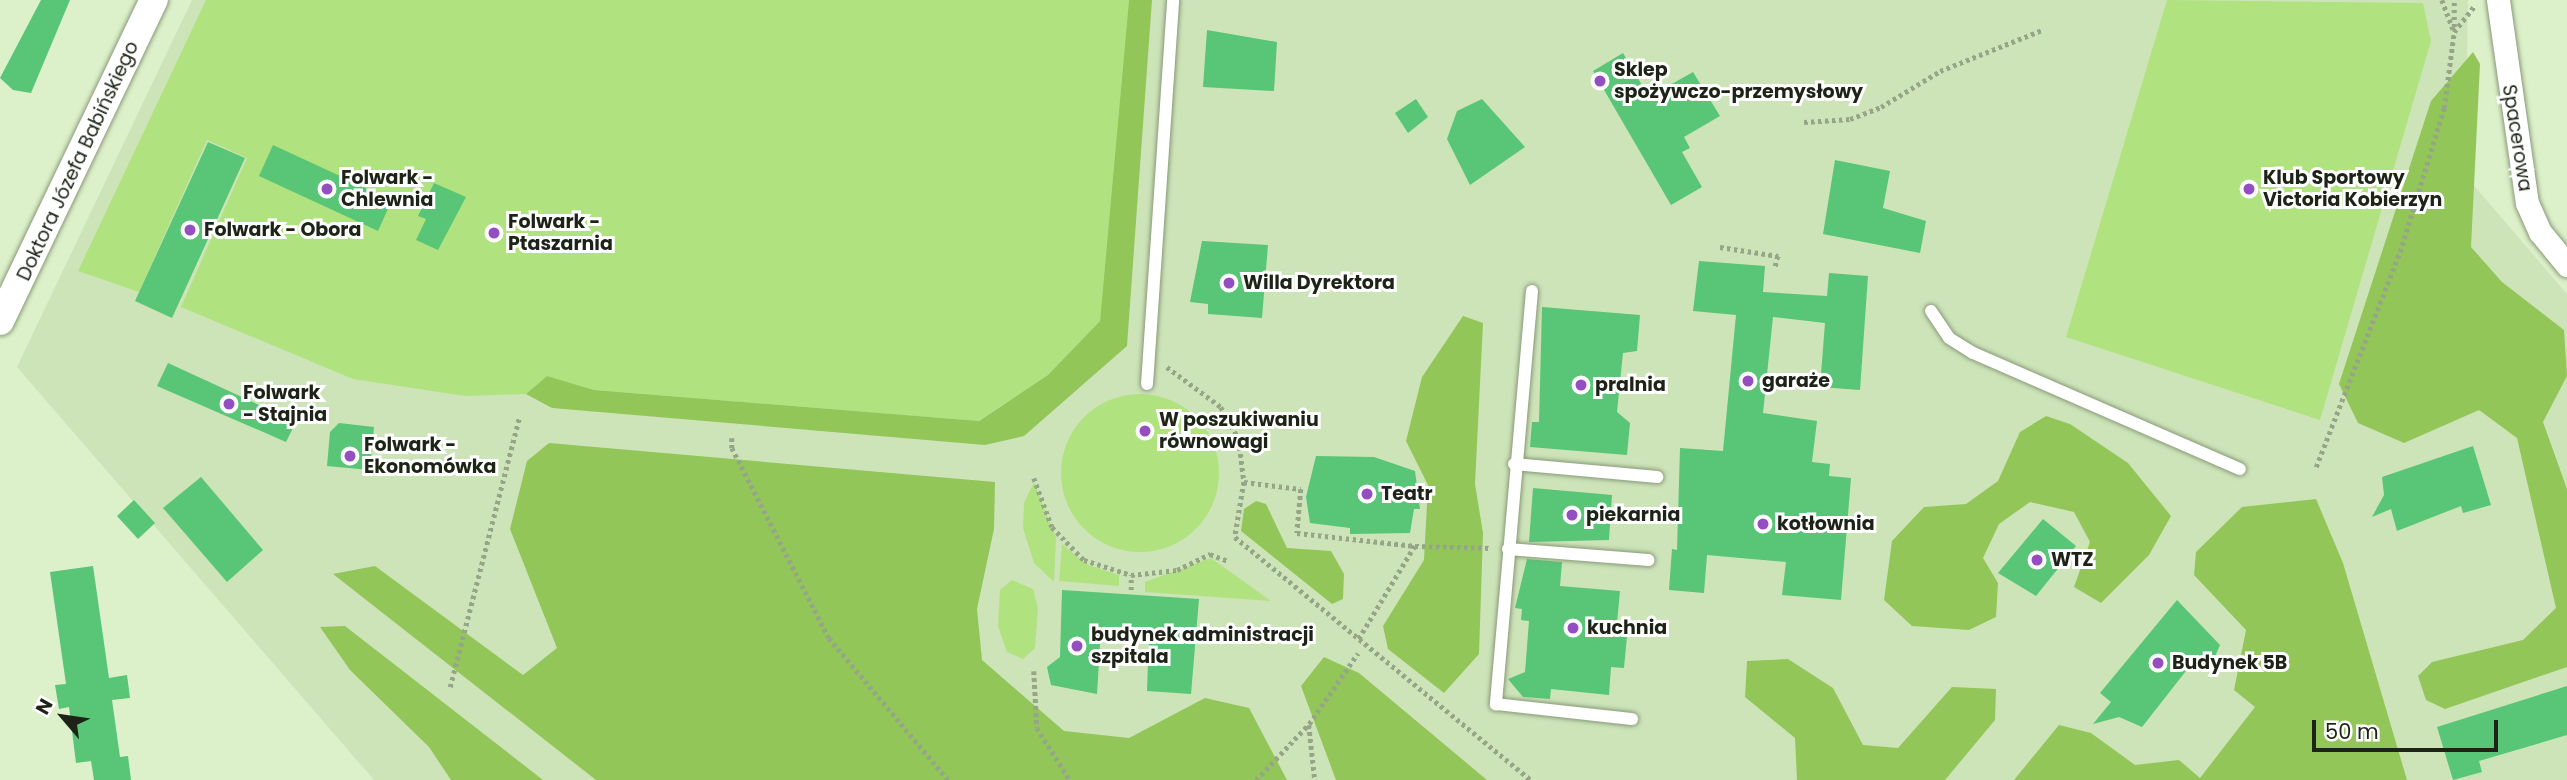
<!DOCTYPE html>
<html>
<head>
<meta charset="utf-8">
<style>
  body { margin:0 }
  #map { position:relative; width:2567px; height:780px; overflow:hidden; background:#dcf0ca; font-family:Poppins,sans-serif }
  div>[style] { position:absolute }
  .built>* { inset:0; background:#cde4b9 }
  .green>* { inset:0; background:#b1e280 }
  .round { border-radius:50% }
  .forest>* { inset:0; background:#92c659 }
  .building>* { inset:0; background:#58c577 }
  .path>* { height:4.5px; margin-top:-2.25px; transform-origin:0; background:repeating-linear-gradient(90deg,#96a588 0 3.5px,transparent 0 7px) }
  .roads { filter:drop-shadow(0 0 2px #889a78) drop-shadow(0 0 2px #889a78) }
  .service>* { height:12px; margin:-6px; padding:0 6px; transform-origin:6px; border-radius:6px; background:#fff }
  .minor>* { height:23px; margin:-11.5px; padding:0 11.5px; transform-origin:11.5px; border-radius:11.5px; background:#fff }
  .tertiary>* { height:28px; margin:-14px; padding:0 14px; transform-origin:14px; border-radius:14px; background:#fff }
  .dots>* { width:19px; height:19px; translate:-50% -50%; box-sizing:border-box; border:4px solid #fff; border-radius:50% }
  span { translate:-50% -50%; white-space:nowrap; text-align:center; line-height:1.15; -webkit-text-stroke:6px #fff; paint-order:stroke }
  .poi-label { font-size:19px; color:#1d2417; font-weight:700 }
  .left { translate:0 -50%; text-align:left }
  .street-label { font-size:19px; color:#1d2417 }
  .north { position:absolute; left:28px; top:682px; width:70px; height:70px; -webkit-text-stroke:5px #fff; paint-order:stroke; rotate:299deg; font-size:19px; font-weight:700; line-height:28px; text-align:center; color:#1d2417 }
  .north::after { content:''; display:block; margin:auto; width:24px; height:32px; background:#1d2417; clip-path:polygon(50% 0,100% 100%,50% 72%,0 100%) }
  .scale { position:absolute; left:2312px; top:720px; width:186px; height:32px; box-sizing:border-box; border:4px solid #1d2417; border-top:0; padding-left:9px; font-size:21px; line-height:24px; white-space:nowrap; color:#1d2417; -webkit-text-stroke:5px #fff; paint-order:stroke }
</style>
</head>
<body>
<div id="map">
  <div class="built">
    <div style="clip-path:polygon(192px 0,2468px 0,2465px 175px,2567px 294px,2567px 780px,374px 780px,17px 367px)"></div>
  </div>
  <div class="green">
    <div style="clip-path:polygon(206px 0,1129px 0,1100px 321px,1048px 375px,978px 421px,594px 390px,547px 376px,526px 394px,465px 396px,353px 379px,181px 307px,247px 158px,207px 140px,139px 292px,78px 271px)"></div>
    <div style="clip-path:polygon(2167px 0,2423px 3px,2431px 41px,2320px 420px,2066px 337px)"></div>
    <div class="round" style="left:1061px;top:394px;width:158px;height:158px"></div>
    <div style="clip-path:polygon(1034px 482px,1056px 538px,1054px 582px,1034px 563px,1023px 528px,1024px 503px)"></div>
    <div style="clip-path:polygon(1062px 544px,1086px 564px,1119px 575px,1119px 586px,1059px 581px)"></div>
    <div style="clip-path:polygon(1211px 558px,1271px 601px,1145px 592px,1145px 582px)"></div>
    <div style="clip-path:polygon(1012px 580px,1033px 589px,1038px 608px,1035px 648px,1023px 659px,1007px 652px,998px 626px,1000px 590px)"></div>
  </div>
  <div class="forest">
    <div style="clip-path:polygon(1129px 0,1152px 0,1127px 346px,1024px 436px,985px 445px,552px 408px,526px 394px,547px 376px,594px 390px,979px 421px,1048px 375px,1100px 321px)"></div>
    <div style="clip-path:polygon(2473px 52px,2480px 64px,2471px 247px,2502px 282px,2564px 330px,2567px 376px,2543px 422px,2567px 489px,2567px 667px,2445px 709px,2426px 700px,2418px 676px,2432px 662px,2523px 640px,2556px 608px,2517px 438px,2479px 410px,2404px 443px,2358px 423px,2339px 384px,2431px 101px)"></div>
    <div style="clip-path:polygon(1463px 316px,1483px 323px,1475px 484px,1483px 533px,1479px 654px,1444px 693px,1388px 649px,1383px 626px,1424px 560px,1428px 485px,1406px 441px,1422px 377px)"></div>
    <div style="clip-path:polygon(2046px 416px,2070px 424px,2128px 463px,2171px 516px,2149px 555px,2101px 603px,2074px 587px,2090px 542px,2074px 512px,2030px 502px,1999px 524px,1983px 558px,1998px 583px,1996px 617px,1969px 630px,1912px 626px,1884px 600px,1892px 541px,1924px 507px,1966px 504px,1998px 481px,2020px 432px)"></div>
    <div style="clip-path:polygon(549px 443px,995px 482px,994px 529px,977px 609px,982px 660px,1064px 731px,1129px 738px,1205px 698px,1249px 708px,1287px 780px,596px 780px,333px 574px,375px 566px,523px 675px,557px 648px,510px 529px,527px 461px)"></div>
    <div style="clip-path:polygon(2316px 499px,2343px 563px,2407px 780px,2014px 780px,2059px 725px,2091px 733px,2135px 765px,2179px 760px,2200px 778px,2255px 707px,2234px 690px,2246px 630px,2194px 575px,2196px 552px,2242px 507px)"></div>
    <div style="clip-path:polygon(1256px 501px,1266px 504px,1287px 548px,1331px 551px,1344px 574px,1343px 599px,1332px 604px,1241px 531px,1244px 509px)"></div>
    <div style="clip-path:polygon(345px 626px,543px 780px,451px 780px,429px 747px,350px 670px,320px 627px)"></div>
    <div style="clip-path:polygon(1324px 657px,1359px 673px,1487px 780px,1336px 780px,1301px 686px)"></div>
    <div style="clip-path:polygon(1788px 659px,1833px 688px,1863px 745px,1898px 748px,1952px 687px,1996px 689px,1995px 720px,1945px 780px,1797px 780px,1795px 738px,1745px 697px,1747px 661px)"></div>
  </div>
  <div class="building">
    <div style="clip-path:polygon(41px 0,70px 0,31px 93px,13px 90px,0 78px)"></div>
    <div style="clip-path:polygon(1207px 30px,1277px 42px,1274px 91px,1203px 87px)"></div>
    <div style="clip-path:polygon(1623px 53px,1649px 97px,1693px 72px,1720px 116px,1684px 137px,1690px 148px,1682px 152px,1702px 187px,1671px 205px,1593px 71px)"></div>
    <div style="clip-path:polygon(1416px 99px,1428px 117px,1408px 133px,1395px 113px)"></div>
    <div style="clip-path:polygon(1482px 99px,1525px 147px,1470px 185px,1447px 139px,1457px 111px)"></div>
    <div style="clip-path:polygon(208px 142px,245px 158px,172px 318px,135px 301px)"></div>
    <div style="clip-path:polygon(273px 145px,392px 200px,378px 231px,259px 176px)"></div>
    <div style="clip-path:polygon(1835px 160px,1890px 171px,1883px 208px,1926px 221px,1920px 253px,1823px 234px)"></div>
    <div style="clip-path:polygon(434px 183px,466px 197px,438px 250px,416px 240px,426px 219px,418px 216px)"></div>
    <div style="clip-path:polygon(1202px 241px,1268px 245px,1262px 318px,1208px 314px,1208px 304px,1190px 302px)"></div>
    <div style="clip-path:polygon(1699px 261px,1765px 266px,1763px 292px,1827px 296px,1829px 273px,1868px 276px,1860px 390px,1820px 387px,1825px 323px,1773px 317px,1763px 413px,1817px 421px,1812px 462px,1830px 464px,1829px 476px,1851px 478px,1841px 600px,1782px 595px,1786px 562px,1707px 555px,1704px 593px,1669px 590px,1672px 549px,1677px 550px,1680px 448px,1723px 451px,1736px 315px,1693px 311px)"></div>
    <div style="clip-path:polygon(1542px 307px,1640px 315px,1637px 351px,1623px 353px,1617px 412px,1630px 423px,1627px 455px,1530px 447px,1532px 422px,1539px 422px)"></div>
    <div style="clip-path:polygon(168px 363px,296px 422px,286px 442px,157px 386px)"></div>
    <div style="clip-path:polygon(339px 423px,374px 427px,370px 470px,327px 466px,330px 432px)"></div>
    <div style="clip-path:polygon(2473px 446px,2491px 505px,2463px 513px,2461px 506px,2397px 531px,2391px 509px,2372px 517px,2384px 495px,2382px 477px)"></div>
    <div style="clip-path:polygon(1316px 456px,1374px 457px,1415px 471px,1420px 509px,1414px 509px,1410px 533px,1350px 534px,1350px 528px,1310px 523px,1306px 497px)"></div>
    <div style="clip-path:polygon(201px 477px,263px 550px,227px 582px,163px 508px)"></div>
    <div style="clip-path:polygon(1533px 488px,1612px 495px,1609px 540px,1529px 542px)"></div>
    <div style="clip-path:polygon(134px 500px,155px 523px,138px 539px,117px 516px)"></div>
    <div style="clip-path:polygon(2043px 519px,2076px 546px,2036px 596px,1998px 573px)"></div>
    <div style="clip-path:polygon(1527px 559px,1562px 562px,1560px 586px,1620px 591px,1616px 634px,1627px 636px,1624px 668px,1611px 667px,1609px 695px,1551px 689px,1550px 699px,1523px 697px,1508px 679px,1525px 672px,1529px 621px,1521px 620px,1522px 609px,1515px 608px)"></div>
    <div style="clip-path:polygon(93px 566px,109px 678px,127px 675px,130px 698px,112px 700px,120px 757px,128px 756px,131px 780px,94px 780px,91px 761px,76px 763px,69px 707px,59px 709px,55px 685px,66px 684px,50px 572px)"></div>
    <div style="clip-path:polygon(1062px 590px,1199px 599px,1191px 694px,1147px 691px,1149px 636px,1101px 630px,1097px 694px,1051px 685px,1047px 667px,1060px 657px)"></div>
    <div style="clip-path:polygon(2177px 600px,2220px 645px,2214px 659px,2201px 668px,2193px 662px,2142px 727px,2119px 717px,2093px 724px,2111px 702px,2100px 693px)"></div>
    <div style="clip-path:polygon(2567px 686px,2567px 735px,2479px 761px,2482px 772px,2453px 780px,2437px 727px)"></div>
  </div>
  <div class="path">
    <div style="left:2442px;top:0;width:34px;rotate:69deg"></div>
    <div style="left:2454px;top:27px;width:27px;rotate:-90deg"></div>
    <div style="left:1804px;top:122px;width:46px;rotate:-3.7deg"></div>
    <div style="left:1850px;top:119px;width:33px;rotate:-21deg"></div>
    <div style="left:1881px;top:107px;width:69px;rotate:-31.4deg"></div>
    <div style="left:1940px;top:71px;width:110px;rotate:-21.9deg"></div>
    <div style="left:1720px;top:247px;width:59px;rotate:8.8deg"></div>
    <div style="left:1778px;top:256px;width:12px;rotate:104deg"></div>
    <div style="left:1167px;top:367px;width:67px;rotate:36.5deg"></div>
    <div style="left:1221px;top:407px;width:38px;rotate:61deg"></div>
    <div style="left:1239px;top:440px;width:42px;rotate:83.2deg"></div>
    <div style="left:1244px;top:482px;width:56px;rotate:99.3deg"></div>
    <div style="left:1235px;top:537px;width:383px;rotate:39.4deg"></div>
    <div style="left:732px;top:438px;width:10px;rotate:90deg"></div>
    <div style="left:732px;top:448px;width:213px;rotate:63deg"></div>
    <div style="left:829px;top:638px;width:185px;rotate:50deg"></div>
    <div style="left:2316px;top:467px;width:231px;rotate:-68.7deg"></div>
    <div style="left:2400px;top:252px;width:151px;rotate:-73deg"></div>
    <div style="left:2444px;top:108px;width:77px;rotate:-82.5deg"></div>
    <div style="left:2454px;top:32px;width:34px;rotate:-52deg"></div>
    <div style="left:1034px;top:478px;width:52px;rotate:69.8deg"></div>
    <div style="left:1052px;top:527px;width:46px;rotate:45.9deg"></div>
    <div style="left:1084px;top:560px;width:49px;rotate:17.7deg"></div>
    <div style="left:1131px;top:575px;width:46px;rotate:-6.2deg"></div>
    <div style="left:1177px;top:570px;width:37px;rotate:-26deg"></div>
    <div style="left:1210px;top:554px;width:19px;rotate:21deg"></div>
    <div style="left:1244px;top:482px;width:57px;rotate:7deg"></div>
    <div style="left:1301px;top:489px;width:44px;rotate:95.2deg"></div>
    <div style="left:1297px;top:533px;width:119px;rotate:6.3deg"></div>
    <div style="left:1415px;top:546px;width:109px;rotate:121.1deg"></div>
    <div style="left:1415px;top:546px;width:76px;rotate:1.5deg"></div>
    <div style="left:1131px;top:590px;width:15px;rotate:-90deg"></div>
    <div style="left:1034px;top:671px;width:57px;rotate:87deg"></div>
    <div style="left:1037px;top:728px;width:62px;rotate:57.6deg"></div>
    <div style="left:450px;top:687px;width:278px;rotate:-75.6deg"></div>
    <div style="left:1309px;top:725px;width:55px;rotate:83.8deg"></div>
    <div style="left:1256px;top:780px;width:77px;rotate:-46.6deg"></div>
    <div style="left:1309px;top:724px;width:86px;rotate:-55.4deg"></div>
  </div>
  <div class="roads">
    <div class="service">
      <div style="left:1532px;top:291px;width:415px;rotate:95deg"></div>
      <div style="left:1496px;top:704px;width:137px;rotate:6.3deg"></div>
      <div style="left:1931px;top:311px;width:32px;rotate:56deg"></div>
      <div style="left:1949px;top:338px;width:28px;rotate:32deg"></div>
      <div style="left:1973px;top:353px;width:291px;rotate:23.5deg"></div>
      <div style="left:1147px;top:384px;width:385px;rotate:-86.1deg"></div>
      <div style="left:1514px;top:464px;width:144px;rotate:5.2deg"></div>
      <div style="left:1508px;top:549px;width:141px;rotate:4.5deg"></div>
    </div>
    <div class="minor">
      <div style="left:2498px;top:0;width:205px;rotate:81.9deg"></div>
      <div style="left:2527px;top:203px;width:32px;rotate:66deg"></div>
      <div style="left:2540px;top:232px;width:43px;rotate:50.7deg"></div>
    </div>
    <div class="tertiary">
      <div style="left:0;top:321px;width:356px;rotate:-64.4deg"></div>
    </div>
  </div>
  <div class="dots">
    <div style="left:1600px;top:81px;background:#954ec1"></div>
    <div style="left:327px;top:189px;background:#954ec1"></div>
    <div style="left:2249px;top:189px;background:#954ec1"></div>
    <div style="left:190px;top:230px;background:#954ec1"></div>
    <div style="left:494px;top:233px;background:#954ec1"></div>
    <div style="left:1229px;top:283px;background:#954ec1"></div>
    <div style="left:1748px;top:381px;background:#954ec1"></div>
    <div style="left:1581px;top:385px;background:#954ec1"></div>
    <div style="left:229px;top:404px;background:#954ec1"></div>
    <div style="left:1145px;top:431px;background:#954ec1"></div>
    <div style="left:350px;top:456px;background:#954ec1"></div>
    <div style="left:1367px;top:494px;background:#954ec1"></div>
    <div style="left:1572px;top:515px;background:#954ec1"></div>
    <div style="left:1763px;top:524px;background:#954ec1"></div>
    <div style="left:2037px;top:560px;background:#954ec1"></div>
    <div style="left:1573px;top:628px;background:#954ec1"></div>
    <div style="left:1077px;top:646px;background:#954ec1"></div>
    <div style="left:2158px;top:663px;background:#954ec1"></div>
  </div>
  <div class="poi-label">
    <span class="left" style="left:1614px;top:81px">Sklep<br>spożywczo-przemysłowy</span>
    <span class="left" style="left:341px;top:189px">Folwark -<br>Chlewnia</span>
    <span class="left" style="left:2263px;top:189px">Klub Sportowy<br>Victoria Kobierzyn</span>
    <span class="left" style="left:508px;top:233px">Folwark -<br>Ptaszarnia</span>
    <span class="left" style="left:204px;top:230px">Folwark - Obora</span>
    <span class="left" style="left:1243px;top:283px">Willa Dyrektora</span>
    <span class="left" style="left:1762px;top:381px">garaże</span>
    <span class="left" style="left:1595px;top:385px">pralnia</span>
    <span class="left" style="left:243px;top:404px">Folwark<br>- Stajnia</span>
    <span class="left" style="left:1159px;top:431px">W poszukiwaniu<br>równowagi</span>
    <span class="left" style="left:364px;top:456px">Folwark -<br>Ekonomówka</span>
    <span class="left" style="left:1381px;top:494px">Teatr</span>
    <span class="left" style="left:1586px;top:515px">piekarnia</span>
    <span class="left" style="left:1777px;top:524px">kotłownia</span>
    <span class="left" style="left:2051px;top:560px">WTZ</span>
    <span class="left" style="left:1587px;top:628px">kuchnia</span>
    <span class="left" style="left:1091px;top:646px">budynek administracji<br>szpitala</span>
    <span class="left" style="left:2172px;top:663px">Budynek 5B</span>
  </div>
  <div class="street-label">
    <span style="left:2517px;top:138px;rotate:81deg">Spacerowa</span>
    <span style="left:78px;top:161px;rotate:-65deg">Doktora Józefa Babińskiego</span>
  </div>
  <div class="north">N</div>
  <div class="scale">50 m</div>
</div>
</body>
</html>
